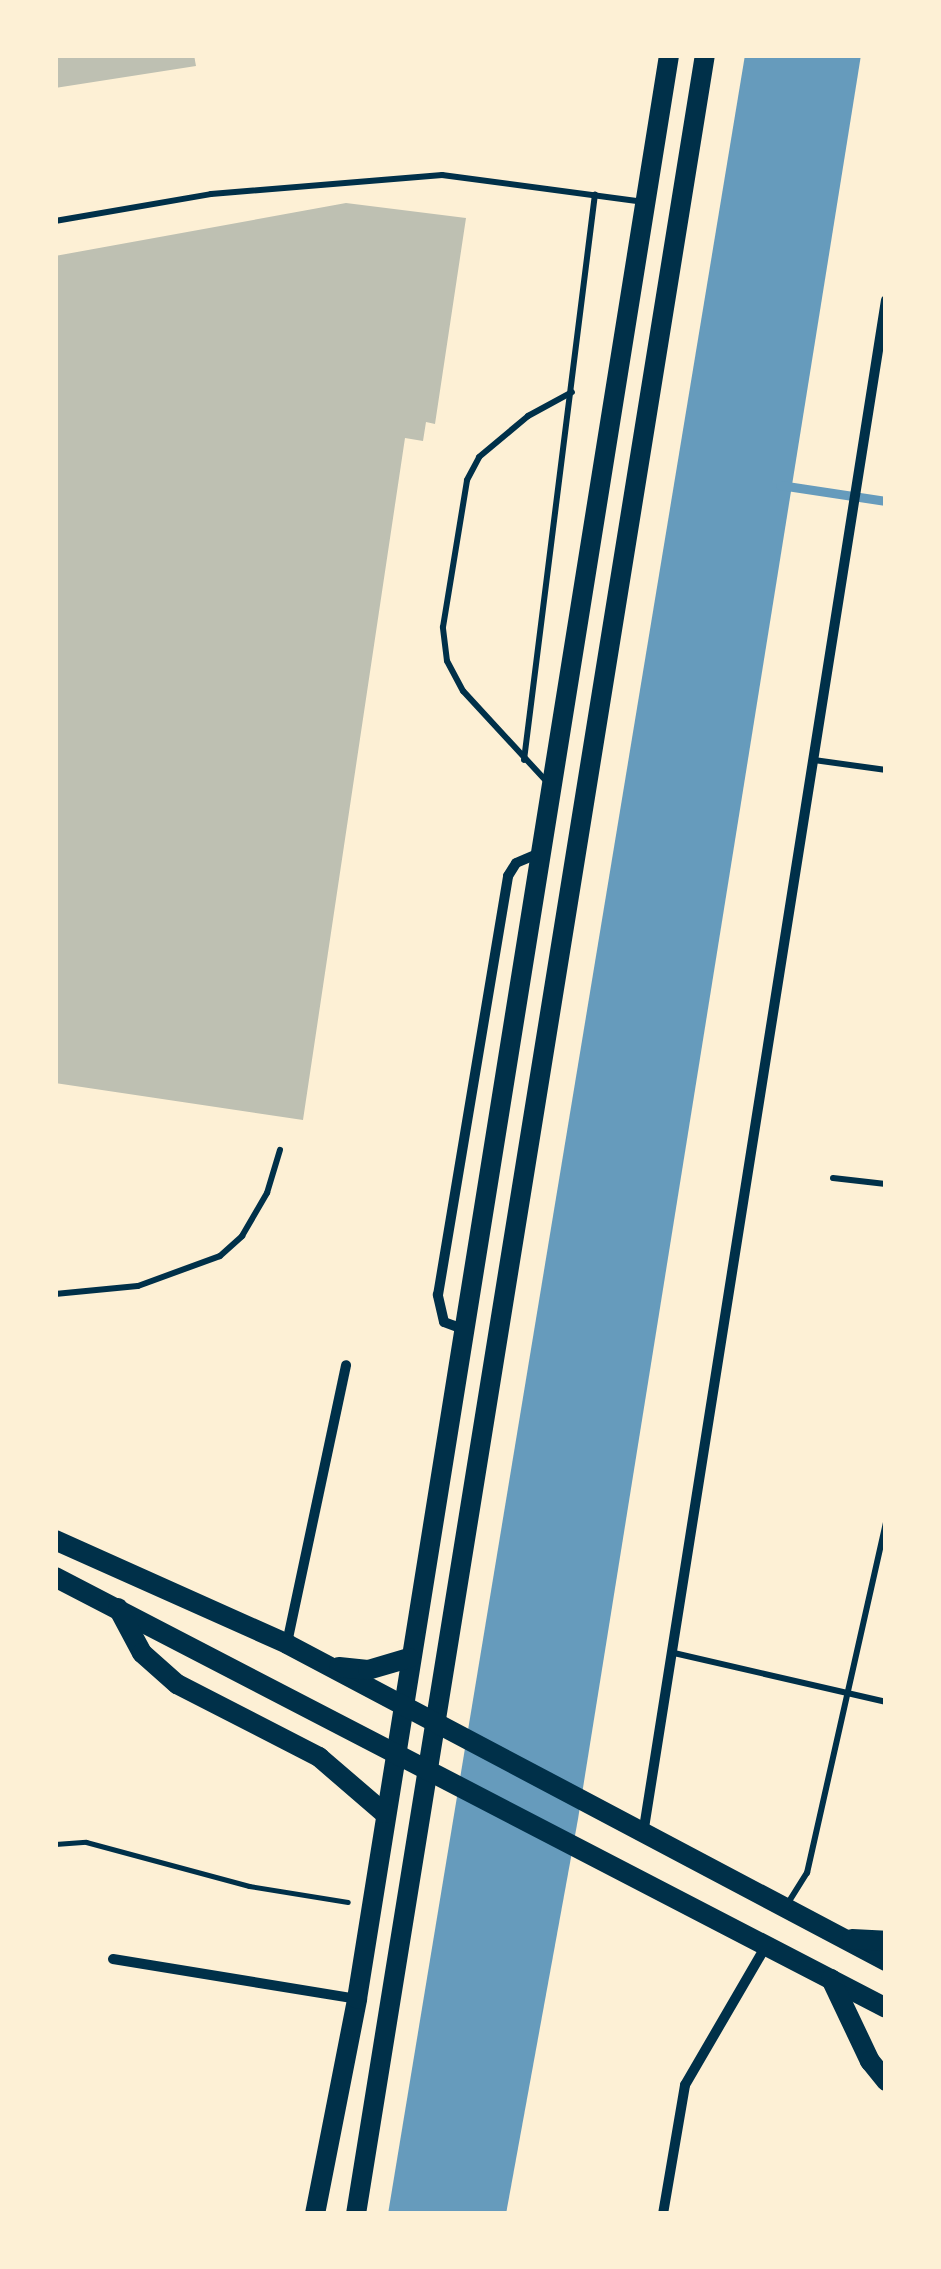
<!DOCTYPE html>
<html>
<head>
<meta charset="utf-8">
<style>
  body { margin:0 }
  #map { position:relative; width:941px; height:2269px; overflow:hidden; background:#fdf0d5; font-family:Ubuntu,sans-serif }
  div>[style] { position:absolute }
  .water>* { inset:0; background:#669bbc }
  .stream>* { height:9px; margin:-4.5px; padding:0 4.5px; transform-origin:4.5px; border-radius:4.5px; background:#669bbc }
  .building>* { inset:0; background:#bec0b2 }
  .path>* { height:5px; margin:-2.5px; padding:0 2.5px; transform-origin:2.5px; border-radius:2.5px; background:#003049 }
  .service>* { height:6px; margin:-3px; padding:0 3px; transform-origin:3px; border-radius:3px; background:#003049 }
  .minor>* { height:10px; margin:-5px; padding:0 5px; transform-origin:5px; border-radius:5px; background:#003049 }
  .primary>* { height:20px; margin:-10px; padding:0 10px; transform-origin:10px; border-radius:10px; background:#003049 }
  .trunk>* { height:20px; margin:-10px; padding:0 10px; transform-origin:10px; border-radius:10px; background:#003049 }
  span { translate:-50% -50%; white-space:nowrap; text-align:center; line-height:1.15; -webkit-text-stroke:10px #fdf0d5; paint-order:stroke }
  .frame { position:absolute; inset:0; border:58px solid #fdf0d5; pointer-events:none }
</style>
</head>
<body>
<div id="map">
  <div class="water">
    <div style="clip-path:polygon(745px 55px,861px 55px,578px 1819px,506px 2214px,388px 2214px)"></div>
  </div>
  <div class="stream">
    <div style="left:780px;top:485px;width:107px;rotate:8.6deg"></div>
  </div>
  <div class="building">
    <div style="clip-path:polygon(55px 55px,194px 55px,196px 66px,55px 88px)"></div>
    <div style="clip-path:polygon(346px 203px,466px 218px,435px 424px,426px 422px,423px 441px,405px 438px,303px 1120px,55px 1083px,55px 256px)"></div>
  </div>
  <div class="path">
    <div style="left:55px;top:1844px;width:31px;rotate:-4deg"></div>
    <div style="left:86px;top:1842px;width:169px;rotate:15.1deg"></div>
    <div style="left:249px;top:1886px;width:100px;rotate:9.2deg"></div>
  </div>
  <div class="service">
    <div style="left:55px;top:221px;width:158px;rotate:-9.8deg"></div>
    <div style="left:211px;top:194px;width:232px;rotate:-4.7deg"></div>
    <div style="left:442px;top:175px;width:204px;rotate:7.6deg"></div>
    <div style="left:524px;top:760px;width:570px;rotate:-82.85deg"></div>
    <div style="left:814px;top:760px;width:73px;rotate:7.9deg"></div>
    <div style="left:548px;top:783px;width:125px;rotate:-132.7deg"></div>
    <div style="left:463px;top:691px;width:34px;rotate:-118deg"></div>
    <div style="left:447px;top:661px;width:34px;rotate:-97deg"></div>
    <div style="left:443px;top:627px;width:149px;rotate:-80.7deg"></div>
    <div style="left:467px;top:480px;width:26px;rotate:-62deg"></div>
    <div style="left:479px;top:457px;width:64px;rotate:-39.9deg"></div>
    <div style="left:528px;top:416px;width:50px;rotate:-28.6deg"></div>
    <div style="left:833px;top:1178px;width:53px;rotate:6.5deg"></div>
    <div style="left:55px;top:1294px;width:83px;rotate:-5.5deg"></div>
    <div style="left:138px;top:1286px;width:87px;rotate:-20.1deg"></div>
    <div style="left:220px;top:1256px;width:30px;rotate:-42deg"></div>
    <div style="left:242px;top:1236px;width:50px;rotate:-59.8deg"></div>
    <div style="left:267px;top:1193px;width:45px;rotate:-73.2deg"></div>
    <div style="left:674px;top:1653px;width:218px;rotate:13deg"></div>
    <div style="left:788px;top:1903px;width:36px;rotate:-58deg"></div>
    <div style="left:807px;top:1873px;width:359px;rotate:-77.3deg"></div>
  </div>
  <div class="minor">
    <div style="left:463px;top:1329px;width:20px;rotate:-160deg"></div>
    <div style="left:444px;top:1322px;width:28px;rotate:-103deg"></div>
    <div style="left:438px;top:1295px;width:425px;rotate:-80.5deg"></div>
    <div style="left:508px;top:876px;width:15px;rotate:-58deg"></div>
    <div style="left:516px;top:863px;width:26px;rotate:-23deg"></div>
    <div style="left:287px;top:1643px;width:284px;rotate:-78deg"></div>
    <div style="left:644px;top:1828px;width:1547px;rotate:-81deg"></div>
    <div style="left:113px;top:1959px;width:247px;rotate:9.3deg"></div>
    <div style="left:663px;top:2214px;width:131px;rotate:-80.3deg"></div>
    <div style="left:685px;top:2085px;width:163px;rotate:-59.8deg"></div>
  </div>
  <div class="primary">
    <div style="left:315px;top:2214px;width:219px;rotate:-78.9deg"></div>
    <div style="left:357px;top:1999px;width:1969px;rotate:-80.88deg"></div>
    <div style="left:356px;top:2214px;width:2187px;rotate:-80.82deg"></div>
  </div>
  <div class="trunk">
    <div style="left:55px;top:1540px;width:254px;rotate:24.1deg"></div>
    <div style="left:287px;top:1644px;width:678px;rotate:27.89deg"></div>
    <div style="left:55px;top:1577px;width:936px;rotate:27.41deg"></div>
    <div style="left:118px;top:1608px;width:51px;rotate:61.9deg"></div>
    <div style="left:142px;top:1653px;width:47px;rotate:41.5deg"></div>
    <div style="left:177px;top:1684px;width:160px;rotate:27.2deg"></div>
    <div style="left:319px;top:1757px;width:86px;rotate:40.7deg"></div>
    <div style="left:339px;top:1667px;width:29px;rotate:6deg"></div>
    <div style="left:368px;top:1670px;width:43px;rotate:-16.3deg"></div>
    <div style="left:852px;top:1939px;width:34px;rotate:3deg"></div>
    <div style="left:831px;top:1979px;width:91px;rotate:64.6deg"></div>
    <div style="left:870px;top:2061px;width:26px;rotate:51deg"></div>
  </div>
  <div class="frame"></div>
</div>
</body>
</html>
